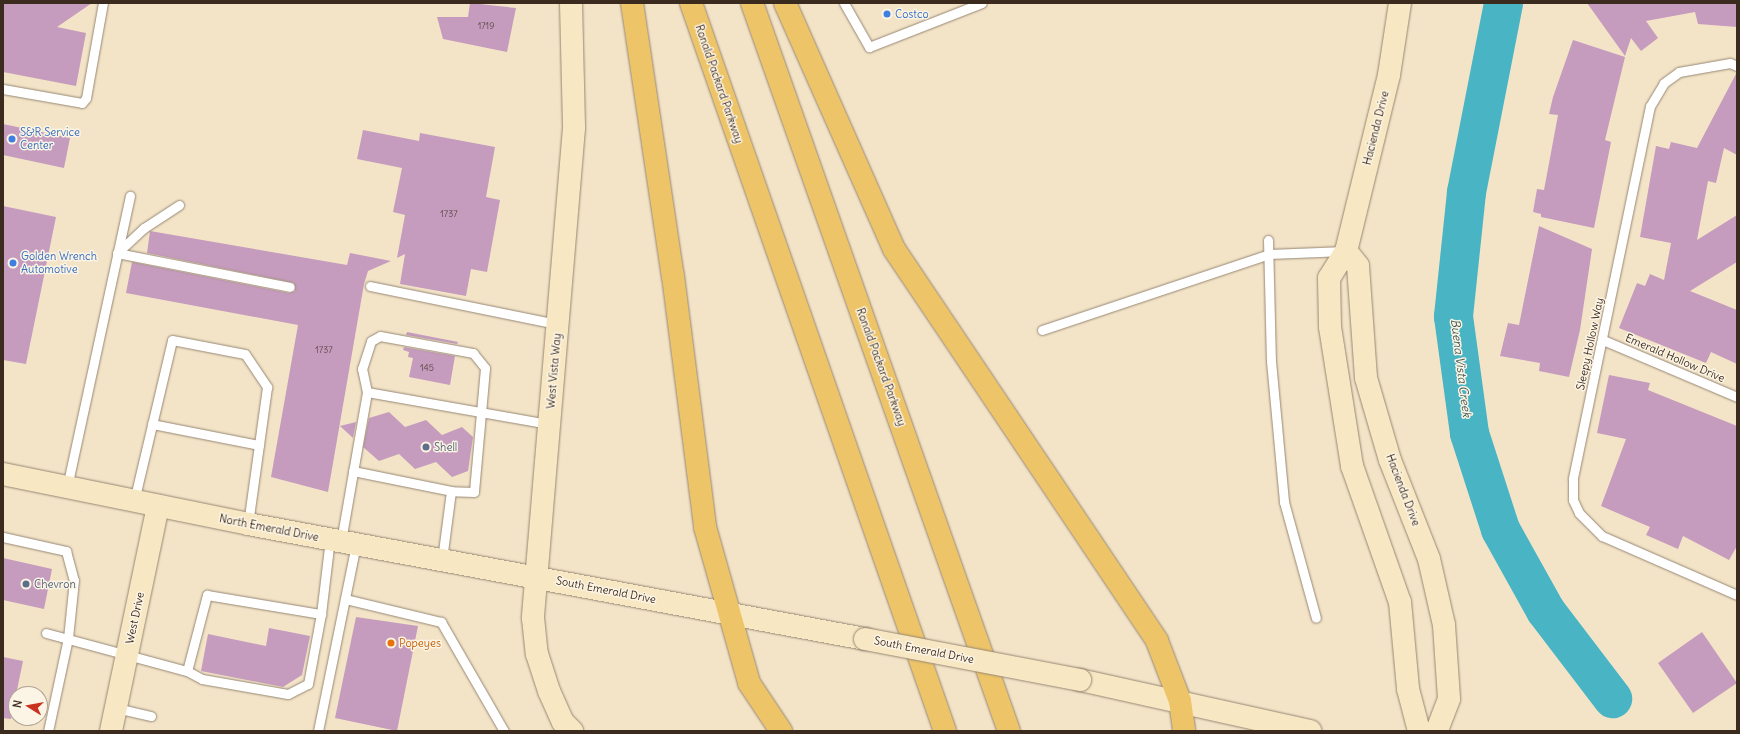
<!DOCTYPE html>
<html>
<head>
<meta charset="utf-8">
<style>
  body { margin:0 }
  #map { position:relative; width:1740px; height:734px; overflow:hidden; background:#f3e4c8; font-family:Delius,sans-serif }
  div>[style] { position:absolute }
  .river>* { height:39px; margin:-19.5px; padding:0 19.5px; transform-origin:19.5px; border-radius:19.5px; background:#48b4c4 }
  .building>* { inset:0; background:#c59cbd }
  .roads { filter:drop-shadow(0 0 1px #978773) drop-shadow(0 0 1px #978773) }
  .lane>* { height:9px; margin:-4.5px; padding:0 4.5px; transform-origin:4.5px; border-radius:4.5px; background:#fff }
  .secondary>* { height:22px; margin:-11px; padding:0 11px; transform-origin:11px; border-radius:11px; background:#f8e7c3 }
  .highway>* { height:22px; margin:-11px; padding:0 11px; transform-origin:11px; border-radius:11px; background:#eec469 }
  .bridges { filter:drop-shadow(0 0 1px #978773) drop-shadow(0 0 1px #978773) }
  .secondary-bridge>* { height:22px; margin:-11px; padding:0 11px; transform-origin:11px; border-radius:11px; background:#f8e7c3 }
  .dots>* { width:11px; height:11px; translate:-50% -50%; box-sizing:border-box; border:2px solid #fcf5e5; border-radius:50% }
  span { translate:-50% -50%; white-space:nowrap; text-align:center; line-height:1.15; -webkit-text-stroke:3px #fcf5e5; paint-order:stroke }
  .number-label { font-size:9px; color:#5e4646 }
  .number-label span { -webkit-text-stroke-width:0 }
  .shop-label { font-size:11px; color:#366cbe }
  .left { translate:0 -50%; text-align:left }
  .street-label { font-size:11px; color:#3b2a1e }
  .service-label { font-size:11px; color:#4e5e75 }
  .food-label { font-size:11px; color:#c56008 }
  .water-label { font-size:12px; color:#405a58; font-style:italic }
  .frame { position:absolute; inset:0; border:4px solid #3b2a1e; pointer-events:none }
  .north { position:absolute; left:8px; top:686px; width:40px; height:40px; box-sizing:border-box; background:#fcf5e5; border:1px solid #afa495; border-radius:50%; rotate:281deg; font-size:11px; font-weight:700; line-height:16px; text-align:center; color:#3b2a1e }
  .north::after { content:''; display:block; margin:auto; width:14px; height:18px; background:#c8321e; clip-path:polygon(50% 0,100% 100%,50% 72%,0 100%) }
</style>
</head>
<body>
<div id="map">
  <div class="river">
    <div style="left:1503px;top:3px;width:193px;rotate:101.1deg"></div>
    <div style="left:1466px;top:192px;width:125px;rotate:96deg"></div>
    <div style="left:1453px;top:316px;width:118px;rotate:82.2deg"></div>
    <div style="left:1469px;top:433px;width:101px;rotate:72.1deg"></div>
    <div style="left:1500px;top:529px;width:93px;rotate:60.9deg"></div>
    <div style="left:1545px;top:610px;width:111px;rotate:52.7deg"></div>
  </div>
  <div class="building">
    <div style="clip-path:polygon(3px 3px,92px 3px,57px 27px,86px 33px,76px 86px,3px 72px)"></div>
    <div style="clip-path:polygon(470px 3px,516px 8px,507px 52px,443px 39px,437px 17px,468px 17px)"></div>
    <div style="clip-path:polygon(1587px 3px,1737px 3px,1737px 27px,1698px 24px,1695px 12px,1646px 21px,1658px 38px,1641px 51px,1631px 38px,1625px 56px)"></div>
    <div style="clip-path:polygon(1573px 40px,1625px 57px,1605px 140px,1611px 142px,1594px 228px,1541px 217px,1541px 214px,1533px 212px,1537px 189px,1544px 190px,1558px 115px,1549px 114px,1553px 97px)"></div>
    <div style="clip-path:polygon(1737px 72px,1737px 155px,1724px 148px,1716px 183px,1708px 181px,1697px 240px,1737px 215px,1737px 262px,1690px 291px,1737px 310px,1737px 364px,1711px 352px,1706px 363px,1619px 328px,1637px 283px,1645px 286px,1650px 274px,1664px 280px,1671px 243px,1640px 237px,1656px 146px,1669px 149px,1671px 142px,1697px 148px)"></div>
    <div style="clip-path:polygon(3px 124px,70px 138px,64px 168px,3px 155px)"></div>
    <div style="clip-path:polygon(363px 130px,419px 141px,420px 133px,495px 147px,486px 197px,500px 200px,487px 272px,471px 269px,466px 296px,400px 284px,405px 254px,397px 258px,405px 215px,393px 212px,402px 168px,357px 159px)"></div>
    <div style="clip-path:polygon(3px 206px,56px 217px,26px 364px,3px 360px)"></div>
    <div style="clip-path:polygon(1539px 226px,1592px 249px,1580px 330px,1569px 377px,1539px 371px,1540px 363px,1500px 356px,1508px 323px,1519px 325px)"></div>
    <div style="clip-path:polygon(150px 231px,347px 265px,350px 253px,391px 261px,368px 271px,364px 284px,328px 492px,271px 477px,298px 325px,126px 293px,132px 262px,289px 293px,295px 291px,294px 283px,147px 253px)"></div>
    <div style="clip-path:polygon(407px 332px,458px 342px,457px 344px,406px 335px)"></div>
    <div style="clip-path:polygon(404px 347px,455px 356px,450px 385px,409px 377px,413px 358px,408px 357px,409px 352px,403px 350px)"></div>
    <div style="clip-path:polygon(1609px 375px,1650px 383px,1648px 390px,1737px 426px,1737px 546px,1729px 560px,1683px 536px,1678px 549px,1646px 535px,1650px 527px,1601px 506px,1626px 439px,1597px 433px)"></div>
    <div style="clip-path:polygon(389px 412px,405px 427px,426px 420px,442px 435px,462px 427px,473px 437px,468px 471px,452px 477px,436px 462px,415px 469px,399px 454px,379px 461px,363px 447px,369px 418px)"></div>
    <div style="clip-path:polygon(356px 422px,353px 438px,340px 426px)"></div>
    <div style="clip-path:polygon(3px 558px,52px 569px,44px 609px,3px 600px)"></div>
    <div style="clip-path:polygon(356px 617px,418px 626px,397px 731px,335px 718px)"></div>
    <div style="clip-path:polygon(269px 628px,310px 636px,302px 675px,283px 687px,201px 671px,208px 634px,266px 646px)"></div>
    <div style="clip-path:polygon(1702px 632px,1737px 683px,1693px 713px,1658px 663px)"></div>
    <div style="clip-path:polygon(3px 657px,23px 661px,11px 719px,3px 718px)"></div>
  </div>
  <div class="roads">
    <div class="lane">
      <div style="left:844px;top:3px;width:51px;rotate:60.4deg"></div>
      <div style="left:869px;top:47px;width:121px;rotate:-21.3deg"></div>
      <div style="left:1737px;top:66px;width:8px;rotate:-157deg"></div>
      <div style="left:1730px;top:63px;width:52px;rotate:170deg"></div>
      <div style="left:1679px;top:72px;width:19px;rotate:144deg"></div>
      <div style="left:1664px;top:83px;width:27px;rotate:121deg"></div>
      <div style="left:1650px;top:106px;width:381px;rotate:101.7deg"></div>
      <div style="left:1573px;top:479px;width:21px;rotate:90deg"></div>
      <div style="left:1573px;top:500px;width:14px;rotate:65deg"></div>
      <div style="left:1579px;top:513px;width:33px;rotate:45deg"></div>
      <div style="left:1602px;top:536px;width:147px;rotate:23.6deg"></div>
      <div style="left:3px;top:89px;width:80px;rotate:10deg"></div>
      <div style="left:82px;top:103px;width:6px;rotate:-51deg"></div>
      <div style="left:86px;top:98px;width:97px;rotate:-79.9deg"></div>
      <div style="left:1268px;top:240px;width:121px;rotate:88.6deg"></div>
      <div style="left:1271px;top:361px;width:142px;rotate:84.7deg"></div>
      <div style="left:1284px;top:502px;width:120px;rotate:74.6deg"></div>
      <div style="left:117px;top:253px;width:176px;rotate:11.1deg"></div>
      <div style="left:117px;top:253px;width:37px;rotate:-43deg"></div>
      <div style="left:144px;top:228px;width:42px;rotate:-33.3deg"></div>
      <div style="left:370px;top:286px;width:191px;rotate:11.5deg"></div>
      <div style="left:1042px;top:330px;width:239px;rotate:-18.5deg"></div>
      <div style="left:1269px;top:254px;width:76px;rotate:-2.3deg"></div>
      <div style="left:1603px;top:340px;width:146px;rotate:23deg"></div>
      <div style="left:367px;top:392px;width:24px;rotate:-102deg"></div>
      <div style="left:362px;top:369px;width:29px;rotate:-72deg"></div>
      <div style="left:371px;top:341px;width:10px;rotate:-29deg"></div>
      <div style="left:380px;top:336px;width:95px;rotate:10.4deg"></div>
      <div style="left:473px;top:353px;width:19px;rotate:51deg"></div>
      <div style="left:485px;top:368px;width:124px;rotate:95.1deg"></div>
      <div style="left:474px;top:492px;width:23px;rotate:-178deg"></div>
      <div style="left:152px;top:424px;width:109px;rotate:11.1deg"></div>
      <div style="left:353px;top:471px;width:100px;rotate:11.5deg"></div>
      <div style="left:451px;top:491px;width:69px;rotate:97.5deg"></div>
      <div style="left:67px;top:487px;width:298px;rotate:-77.8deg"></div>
      <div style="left:134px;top:501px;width:165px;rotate:-76.7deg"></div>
      <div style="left:172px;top:340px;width:74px;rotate:10.9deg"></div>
      <div style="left:245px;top:354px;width:40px;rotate:56deg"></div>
      <div style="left:267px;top:387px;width:138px;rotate:97.9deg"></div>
      <div style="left:3px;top:537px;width:65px;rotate:12.5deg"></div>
      <div style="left:66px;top:551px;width:30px;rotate:75deg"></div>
      <div style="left:74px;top:580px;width:58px;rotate:95.9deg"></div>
      <div style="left:68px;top:638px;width:95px;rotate:102.1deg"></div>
      <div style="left:341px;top:541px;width:151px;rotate:-80.1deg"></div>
      <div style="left:367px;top:392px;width:185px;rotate:10deg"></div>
      <div style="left:345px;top:599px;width:99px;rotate:13.5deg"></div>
      <div style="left:441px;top:622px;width:126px;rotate:60deg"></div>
      <div style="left:46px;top:633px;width:146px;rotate:15.1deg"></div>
      <div style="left:187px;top:671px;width:79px;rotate:-75.3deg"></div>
      <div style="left:207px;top:595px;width:116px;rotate:9.5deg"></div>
      <div style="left:321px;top:614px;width:76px;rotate:-83.2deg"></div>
      <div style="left:187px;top:671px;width:17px;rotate:28deg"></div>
      <div style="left:202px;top:679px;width:87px;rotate:9.9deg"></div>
      <div style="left:288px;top:694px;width:22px;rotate:-27deg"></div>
      <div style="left:308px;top:684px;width:71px;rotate:-79.5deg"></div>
      <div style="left:116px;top:708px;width:36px;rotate:13deg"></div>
      <div style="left:318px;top:731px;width:191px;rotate:-78.5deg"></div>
    </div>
    <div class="secondary">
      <div style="left:571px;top:3px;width:125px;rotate:88.6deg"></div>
      <div style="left:574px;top:128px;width:492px;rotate:94.8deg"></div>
      <div style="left:533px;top:618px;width:36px;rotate:84deg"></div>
      <div style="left:537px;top:654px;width:39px;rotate:72deg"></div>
      <div style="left:549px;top:691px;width:34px;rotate:66deg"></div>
      <div style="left:563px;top:722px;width:13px;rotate:45deg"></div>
      <div style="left:1400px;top:3px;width:73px;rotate:98.7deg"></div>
      <div style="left:1389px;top:75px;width:181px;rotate:103.7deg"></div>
      <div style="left:1346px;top:251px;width:32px;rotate:122deg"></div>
      <div style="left:1329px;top:278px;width:49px;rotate:88.8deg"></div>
      <div style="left:1330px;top:327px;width:141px;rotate:81deg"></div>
      <div style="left:1352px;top:466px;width:144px;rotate:70.6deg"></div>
      <div style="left:1400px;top:602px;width:87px;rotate:84.7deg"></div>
      <div style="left:1408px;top:689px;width:43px;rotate:75.3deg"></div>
      <div style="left:1346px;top:251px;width:19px;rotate:51deg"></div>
      <div style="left:1358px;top:266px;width:112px;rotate:85.9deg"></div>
      <div style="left:1366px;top:378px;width:85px;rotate:73.7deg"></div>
      <div style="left:1390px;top:460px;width:106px;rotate:68.5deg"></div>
      <div style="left:1429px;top:559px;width:68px;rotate:77.2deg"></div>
      <div style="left:1444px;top:625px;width:74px;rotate:86.1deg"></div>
      <div style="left:1449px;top:699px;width:34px;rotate:111deg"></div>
      <div style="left:3px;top:474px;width:250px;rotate:11.5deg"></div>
      <div style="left:248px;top:524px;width:628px;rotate:10.56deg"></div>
      <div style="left:1080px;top:680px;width:236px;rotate:12.5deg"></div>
      <div style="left:111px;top:731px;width:230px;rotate:-78.2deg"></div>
    </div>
    <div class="highway">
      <div style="left:632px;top:3px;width:276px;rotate:81.5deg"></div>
      <div style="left:673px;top:276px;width:253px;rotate:82.7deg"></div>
      <div style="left:705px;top:527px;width:162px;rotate:74.2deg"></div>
      <div style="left:749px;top:683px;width:58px;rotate:56.3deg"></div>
      <div style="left:691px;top:3px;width:771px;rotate:70.77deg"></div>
      <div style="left:752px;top:3px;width:772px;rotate:70.56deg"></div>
      <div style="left:785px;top:3px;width:269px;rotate:66.1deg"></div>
      <div style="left:894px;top:249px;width:472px;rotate:56.1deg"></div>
      <div style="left:1157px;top:641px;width:64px;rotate:69deg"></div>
      <div style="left:1180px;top:701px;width:30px;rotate:82deg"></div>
    </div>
  </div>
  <div class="bridges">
    <div class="secondary-bridge">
      <div style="left:865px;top:639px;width:219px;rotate:10.8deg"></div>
    </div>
  </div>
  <div class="dots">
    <div style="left:887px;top:14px;background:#3f7fe0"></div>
    <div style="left:12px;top:139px;background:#3f7fe0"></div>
    <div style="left:13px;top:263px;background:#3f7fe0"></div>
    <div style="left:426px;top:447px;background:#5c6f8a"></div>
    <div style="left:26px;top:584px;background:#5c6f8a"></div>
    <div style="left:391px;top:643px;background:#e8710a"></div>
  </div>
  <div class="number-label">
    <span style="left:486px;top:26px">1719</span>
    <span style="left:449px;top:214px">1737</span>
    <span style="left:324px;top:350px">1737</span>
    <span style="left:427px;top:368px">145</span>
  </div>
  <div class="shop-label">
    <span class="left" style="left:895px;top:14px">Costco</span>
    <span class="left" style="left:20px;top:139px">S&amp;R Service<br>Center</span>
    <span class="left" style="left:21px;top:263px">Golden Wrench<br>Automotive</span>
  </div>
  <div class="street-label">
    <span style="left:719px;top:84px;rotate:71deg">Ronald Packard Parkway</span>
    <span style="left:1376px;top:128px;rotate:-76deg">Hacienda Drive</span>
    <span style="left:1590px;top:344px;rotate:-78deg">Sleepy Hollow Way</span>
    <span style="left:1675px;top:358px;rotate:23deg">Emerald Hollow Drive</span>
    <span style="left:881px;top:367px;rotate:70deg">Ronald Packard Parkway</span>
    <span style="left:554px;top:371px;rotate:-85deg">West Vista Way</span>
    <span style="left:1403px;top:490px;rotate:69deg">Hacienda Drive</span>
    <span style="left:269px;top:528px;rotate:11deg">North Emerald Drive</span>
    <span style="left:606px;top:590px;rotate:11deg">South Emerald Drive</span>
    <span style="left:135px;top:618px;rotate:-78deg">West Drive</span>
    <span style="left:924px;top:650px;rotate:11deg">South Emerald Drive</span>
  </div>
  <div class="service-label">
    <span class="left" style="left:434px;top:447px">Shell</span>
    <span class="left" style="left:34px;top:584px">Chevron</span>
  </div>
  <div class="food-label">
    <span class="left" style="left:399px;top:643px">Popeyes</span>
  </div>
  <div class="water-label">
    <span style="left:1461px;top:368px;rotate:83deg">Buena Vista Creek</span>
  </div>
  <div class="frame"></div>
  <div class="north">N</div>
</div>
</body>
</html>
